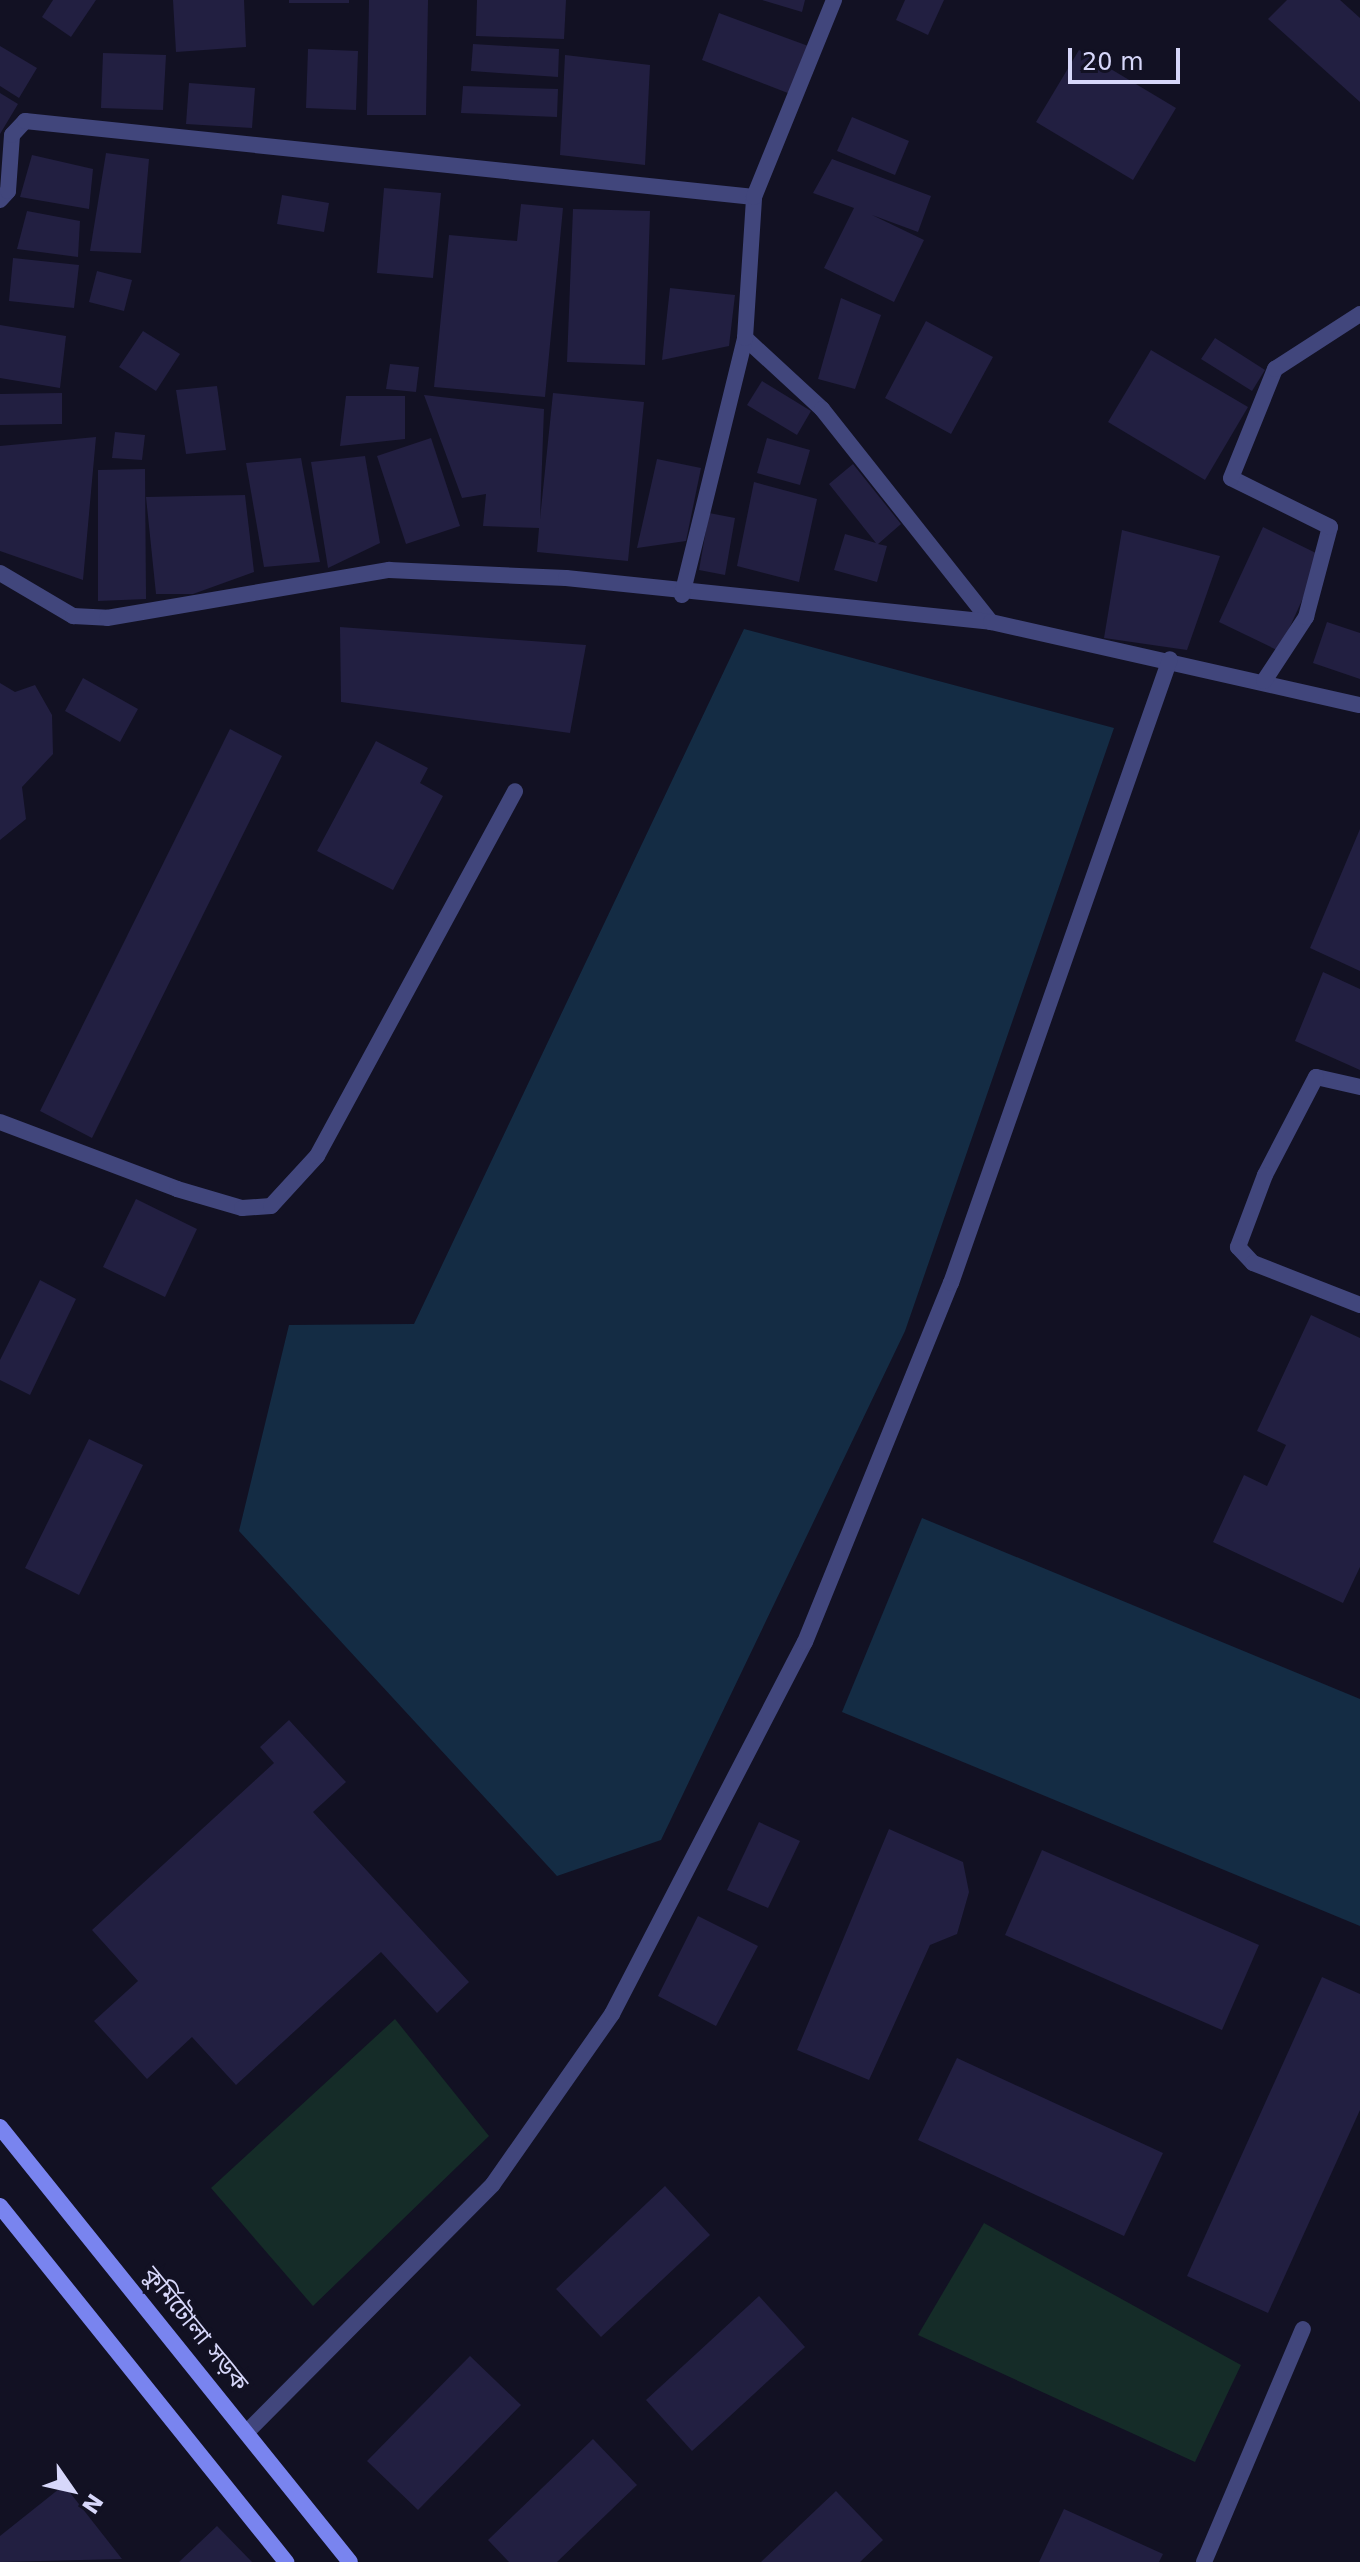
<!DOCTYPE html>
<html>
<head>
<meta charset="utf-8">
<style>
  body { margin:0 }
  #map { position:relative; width:1360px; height:2562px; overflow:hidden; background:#121123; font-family:"DejaVu Sans","Noto Sans Bengali",sans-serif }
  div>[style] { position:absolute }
  .green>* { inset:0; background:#152c28 }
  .water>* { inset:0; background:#142c44 }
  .building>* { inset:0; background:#221f41 }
  .street>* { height:16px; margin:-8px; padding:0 8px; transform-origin:8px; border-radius:8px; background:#41467c }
  .secondary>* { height:16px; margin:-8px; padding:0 8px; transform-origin:8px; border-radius:8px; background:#7984ef }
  span { translate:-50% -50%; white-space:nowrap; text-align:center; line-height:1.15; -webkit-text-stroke:8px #121123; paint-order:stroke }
  .street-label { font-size:24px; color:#d7d7fa }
  .north { position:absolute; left:32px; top:2450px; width:80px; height:80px; -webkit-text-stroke:6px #121123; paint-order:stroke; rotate:124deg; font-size:22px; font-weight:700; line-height:32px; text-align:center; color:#d7d7fa }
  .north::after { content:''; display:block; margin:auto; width:28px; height:36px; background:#d7d7fa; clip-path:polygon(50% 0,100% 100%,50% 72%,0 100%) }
  .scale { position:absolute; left:1068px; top:48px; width:112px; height:36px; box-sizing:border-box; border:4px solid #d7d7fa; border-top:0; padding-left:10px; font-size:24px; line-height:28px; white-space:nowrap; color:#d7d7fa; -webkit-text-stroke:6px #121123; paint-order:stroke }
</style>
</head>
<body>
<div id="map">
  <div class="green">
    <div style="clip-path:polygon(395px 2019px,489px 2136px,313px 2306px,211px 2188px)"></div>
    <div style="clip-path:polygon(984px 2223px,1241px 2365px,1195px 2462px,918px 2335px)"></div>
  </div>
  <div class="water">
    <div style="clip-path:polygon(744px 629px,1114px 728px,905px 1331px,661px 1840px,557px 1876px,239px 1531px,289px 1325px,414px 1324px)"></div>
    <div style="clip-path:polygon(922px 1518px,1360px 1699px,1360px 1926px,842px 1712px)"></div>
  </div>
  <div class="building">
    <div style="clip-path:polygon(53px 0,96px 0,71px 37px,42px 17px)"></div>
    <div style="clip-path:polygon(173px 0,244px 0,246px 47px,176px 52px)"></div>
    <div style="clip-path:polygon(289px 0,349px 0,349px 3px,289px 3px)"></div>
    <div style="clip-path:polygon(369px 0,428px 0,426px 115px,367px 115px)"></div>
    <div style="clip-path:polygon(477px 0,566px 0,564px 39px,476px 36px)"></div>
    <div style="clip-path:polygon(762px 0,805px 0,802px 12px)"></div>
    <div style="clip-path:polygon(905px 0,944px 0,928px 35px,896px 20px)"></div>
    <div style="clip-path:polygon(1287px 0,1340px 0,1360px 18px,1360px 102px,1268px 19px)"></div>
    <div style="clip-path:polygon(719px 13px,811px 47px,793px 95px,702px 60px)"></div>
    <div style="clip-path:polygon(473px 44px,559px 49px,558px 77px,471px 71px)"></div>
    <div style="clip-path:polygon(0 46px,37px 68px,19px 98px,0 86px)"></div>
    <div style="clip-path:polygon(308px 49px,358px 51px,356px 110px,306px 108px)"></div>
    <div style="clip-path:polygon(1079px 50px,1176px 108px,1133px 180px,1036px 122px)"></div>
    <div style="clip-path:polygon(103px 53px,166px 55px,163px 110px,101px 108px)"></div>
    <div style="clip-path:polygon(565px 55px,650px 65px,645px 165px,560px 155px)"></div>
    <div style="clip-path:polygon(189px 83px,255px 88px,252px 128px,186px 124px)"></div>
    <div style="clip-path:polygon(463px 86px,558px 89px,557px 117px,461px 113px)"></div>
    <div style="clip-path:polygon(0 93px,18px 104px,0 134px)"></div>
    <div style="clip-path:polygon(852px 117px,909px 141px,895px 175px,837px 151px)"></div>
    <div style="clip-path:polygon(106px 153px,149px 159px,141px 253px,90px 251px)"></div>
    <div style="clip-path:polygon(32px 155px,93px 169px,89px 209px,20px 197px)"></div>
    <div style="clip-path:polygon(832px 159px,931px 196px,918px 232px,872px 215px,924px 240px,894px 302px,824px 268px,854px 208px,813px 193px)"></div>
    <div style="clip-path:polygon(384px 188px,441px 193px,433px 278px,377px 273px)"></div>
    <div style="clip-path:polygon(282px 195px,329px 203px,324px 232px,277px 224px)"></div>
    <div style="clip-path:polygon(521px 204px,563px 208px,545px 397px,434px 387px,449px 235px,517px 241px)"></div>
    <div style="clip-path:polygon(573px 209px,650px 211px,645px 365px,567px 362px)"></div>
    <div style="clip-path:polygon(27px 211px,80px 221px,78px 257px,17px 249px)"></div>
    <div style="clip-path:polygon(13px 258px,79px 265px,74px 308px,9px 301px)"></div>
    <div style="clip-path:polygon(97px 271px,132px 280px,124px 311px,89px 302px)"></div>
    <div style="clip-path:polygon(670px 288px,735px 295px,729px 346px,662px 360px)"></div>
    <div style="clip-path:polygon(841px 298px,881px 315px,855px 389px,818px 379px)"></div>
    <div style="clip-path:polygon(926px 321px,993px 357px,951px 434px,885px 398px)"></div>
    <div style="clip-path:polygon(0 325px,66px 336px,60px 388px,0 378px)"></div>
    <div style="clip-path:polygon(143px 331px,180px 354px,156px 391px,119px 367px)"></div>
    <div style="clip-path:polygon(1215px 338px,1265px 370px,1252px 391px,1201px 359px)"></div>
    <div style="clip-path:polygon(1151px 350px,1248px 407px,1205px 480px,1108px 422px)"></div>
    <div style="clip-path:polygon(390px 364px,419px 367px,416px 392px,386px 389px)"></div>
    <div style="clip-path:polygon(762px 381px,811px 411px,797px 435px,747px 405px)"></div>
    <div style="clip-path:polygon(217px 386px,226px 450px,186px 454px,176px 390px)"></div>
    <div style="clip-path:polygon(62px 393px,62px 424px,0 425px,0 394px)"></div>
    <div style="clip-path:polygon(553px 393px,644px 402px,628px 561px,537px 552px,539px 528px,483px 526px,486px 494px,462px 498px,424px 395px,544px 409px,540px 519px)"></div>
    <div style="clip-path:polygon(346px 396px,405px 396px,405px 439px,340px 446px)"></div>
    <div style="clip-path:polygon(115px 432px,145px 435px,142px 460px,112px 458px)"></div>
    <div style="clip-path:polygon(96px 437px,83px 580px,0 551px,0 446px)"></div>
    <div style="clip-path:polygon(431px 438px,460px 526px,406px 544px,377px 456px)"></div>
    <div style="clip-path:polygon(767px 438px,810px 450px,800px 485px,757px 473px)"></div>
    <div style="clip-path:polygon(365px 456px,380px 543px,328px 568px,311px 462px)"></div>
    <div style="clip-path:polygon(301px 458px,320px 562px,264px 567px,246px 463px)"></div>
    <div style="clip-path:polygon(657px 459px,701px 468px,686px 541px,637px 548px)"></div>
    <div style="clip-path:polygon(853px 464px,901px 524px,878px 544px,887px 546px,877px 582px,834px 570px,845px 534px,876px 543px,829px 484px)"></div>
    <div style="clip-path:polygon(145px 469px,146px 599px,98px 601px,98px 470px)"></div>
    <div style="clip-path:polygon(754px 482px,817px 499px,799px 582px,737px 566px)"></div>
    <div style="clip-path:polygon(245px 495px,254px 572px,193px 594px,156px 594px,146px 497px)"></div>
    <div style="clip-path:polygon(709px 513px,735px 518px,725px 575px,699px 570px)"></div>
    <div style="clip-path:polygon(1263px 527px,1322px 556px,1279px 651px,1219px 622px)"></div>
    <div style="clip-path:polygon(1122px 530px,1220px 556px,1187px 650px,1104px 638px)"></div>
    <div style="clip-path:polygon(1327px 622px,1360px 633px,1360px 679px,1313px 663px)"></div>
    <div style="clip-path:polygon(340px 627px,586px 645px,570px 733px,341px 702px)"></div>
    <div style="clip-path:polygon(83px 678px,138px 709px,120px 742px,65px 711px)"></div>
    <div style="clip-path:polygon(0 683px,15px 692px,35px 685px,52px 715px,53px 754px,22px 787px,26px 819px,0 840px)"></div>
    <div style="clip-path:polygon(230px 729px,282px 756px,92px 1138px,40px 1111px)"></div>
    <div style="clip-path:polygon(376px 741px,428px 768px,420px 783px,443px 796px,393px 890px,317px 851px)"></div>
    <div style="clip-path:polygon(1360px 829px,1360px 971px,1310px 948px)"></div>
    <div style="clip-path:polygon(1323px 972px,1360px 989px,1360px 1070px,1295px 1041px)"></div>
    <div style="clip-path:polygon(136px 1199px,197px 1229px,165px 1297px,103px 1267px)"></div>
    <div style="clip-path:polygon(40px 1280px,76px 1299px,30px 1395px,0 1380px,0 1360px)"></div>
    <div style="clip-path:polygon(1311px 1315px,1360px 1338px,1360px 1567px,1343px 1603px,1213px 1542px,1244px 1475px,1267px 1486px,1286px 1445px,1257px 1431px)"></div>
    <div style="clip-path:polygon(89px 1439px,143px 1465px,79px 1595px,25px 1568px)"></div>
    <div style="clip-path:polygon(289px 1720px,346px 1782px,313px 1812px,469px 1982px,437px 2013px,381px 1952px,236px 2085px,192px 2037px,147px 2079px,94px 2021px,138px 1981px,92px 1930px,274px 1763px,260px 1747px)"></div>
    <div style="clip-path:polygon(759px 1822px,800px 1841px,768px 1908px,727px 1890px)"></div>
    <div style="clip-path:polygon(889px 1829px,963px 1862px,969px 1892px,957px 1934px,930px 1945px,869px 2080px,797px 2050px)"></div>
    <div style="clip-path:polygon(1042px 1850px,1259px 1945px,1222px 2030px,1005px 1935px)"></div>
    <div style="clip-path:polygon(698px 1916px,758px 1946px,716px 2026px,658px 1996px)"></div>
    <div style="clip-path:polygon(1322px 1977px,1360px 1994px,1360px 2110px,1268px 2313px,1187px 2276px)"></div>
    <div style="clip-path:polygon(957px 2058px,1163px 2153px,1124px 2236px,918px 2140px)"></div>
    <div style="clip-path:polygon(665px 2186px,710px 2235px,601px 2337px,556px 2289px)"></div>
    <div style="clip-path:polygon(759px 2296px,805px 2347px,692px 2451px,646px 2400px)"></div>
    <div style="clip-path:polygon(470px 2356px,521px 2405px,418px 2510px,367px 2461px)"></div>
    <div style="clip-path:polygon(593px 2439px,637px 2485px,557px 2562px,509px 2562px,488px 2540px)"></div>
    <div style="clip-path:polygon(64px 2485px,122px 2559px,0 2562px,0 2536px)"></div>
    <div style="clip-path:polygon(836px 2491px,883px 2540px,860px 2562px,761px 2562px)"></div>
    <div style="clip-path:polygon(1064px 2509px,1163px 2554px,1159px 2562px,1039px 2562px)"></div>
    <div style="clip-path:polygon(217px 2526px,252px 2562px,179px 2562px)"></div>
  </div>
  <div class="street">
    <div style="left:0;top:200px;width:12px;rotate:-48deg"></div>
    <div style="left:8px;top:191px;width:56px;rotate:-85.9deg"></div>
    <div style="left:12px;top:135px;width:19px;rotate:-47deg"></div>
    <div style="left:25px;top:121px;width:733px;rotate:5.95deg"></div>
    <div style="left:745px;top:338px;width:105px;rotate:42.7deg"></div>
    <div style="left:822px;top:409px;width:272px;rotate:51.6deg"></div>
    <div style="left:0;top:573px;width:85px;rotate:30.5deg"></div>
    <div style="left:73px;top:616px;width:34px;rotate:3deg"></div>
    <div style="left:107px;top:618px;width:286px;rotate:-9.7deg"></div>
    <div style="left:389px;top:570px;width:177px;rotate:2.6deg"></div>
    <div style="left:566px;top:578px;width:427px;rotate:5.9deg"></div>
    <div style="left:991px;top:622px;width:378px;rotate:12.7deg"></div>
    <div style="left:682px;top:595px;width:265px;rotate:-76.2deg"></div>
    <div style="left:745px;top:338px;width:141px;rotate:-86.3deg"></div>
    <div style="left:754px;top:197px;width:213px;rotate:-67.9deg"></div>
    <div style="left:1264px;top:681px;width:77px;rotate:-56.7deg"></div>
    <div style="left:1306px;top:617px;width:93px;rotate:-75.1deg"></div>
    <div style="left:1330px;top:527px;width:110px;rotate:-153.7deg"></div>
    <div style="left:1231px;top:478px;width:118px;rotate:-68deg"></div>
    <div style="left:1275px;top:369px;width:101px;rotate:-32.9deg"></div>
    <div style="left:1360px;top:1087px;width:45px;rotate:-167.2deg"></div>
    <div style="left:1316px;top:1077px;width:110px;rotate:117.5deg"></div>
    <div style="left:1265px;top:1175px;width:77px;rotate:110.6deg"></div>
    <div style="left:1238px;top:1247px;width:22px;rotate:47deg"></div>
    <div style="left:1253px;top:1263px;width:115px;rotate:21.4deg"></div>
    <div style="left:0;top:1122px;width:189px;rotate:20.7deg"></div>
    <div style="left:177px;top:1189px;width:68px;rotate:16.3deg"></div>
    <div style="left:242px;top:1208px;width:29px;rotate:-4deg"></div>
    <div style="left:271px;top:1206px;width:68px;rotate:-47.4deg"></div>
    <div style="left:317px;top:1156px;width:415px;rotate:-61.5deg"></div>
    <div style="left:247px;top:2432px;width:349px;rotate:-45.2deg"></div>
    <div style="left:493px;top:2184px;width:208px;rotate:-55deg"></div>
    <div style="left:612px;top:2014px;width:419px;rotate:-62.6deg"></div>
    <div style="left:805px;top:1642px;width:388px;rotate:-67.9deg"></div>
    <div style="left:951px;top:1283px;width:661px;rotate:-70.66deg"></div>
    <div style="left:1204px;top:2562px;width:253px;rotate:-67deg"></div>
  </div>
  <div class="secondary">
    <div style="left:0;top:2127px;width:558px;rotate:51.18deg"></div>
    <div style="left:0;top:2206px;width:457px;rotate:51.2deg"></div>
  </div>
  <div class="street-label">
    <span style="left:195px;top:2329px;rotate:51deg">কুর্মিটোলা সড়ক</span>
  </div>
  <div class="north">N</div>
  <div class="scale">20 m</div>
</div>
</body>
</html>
